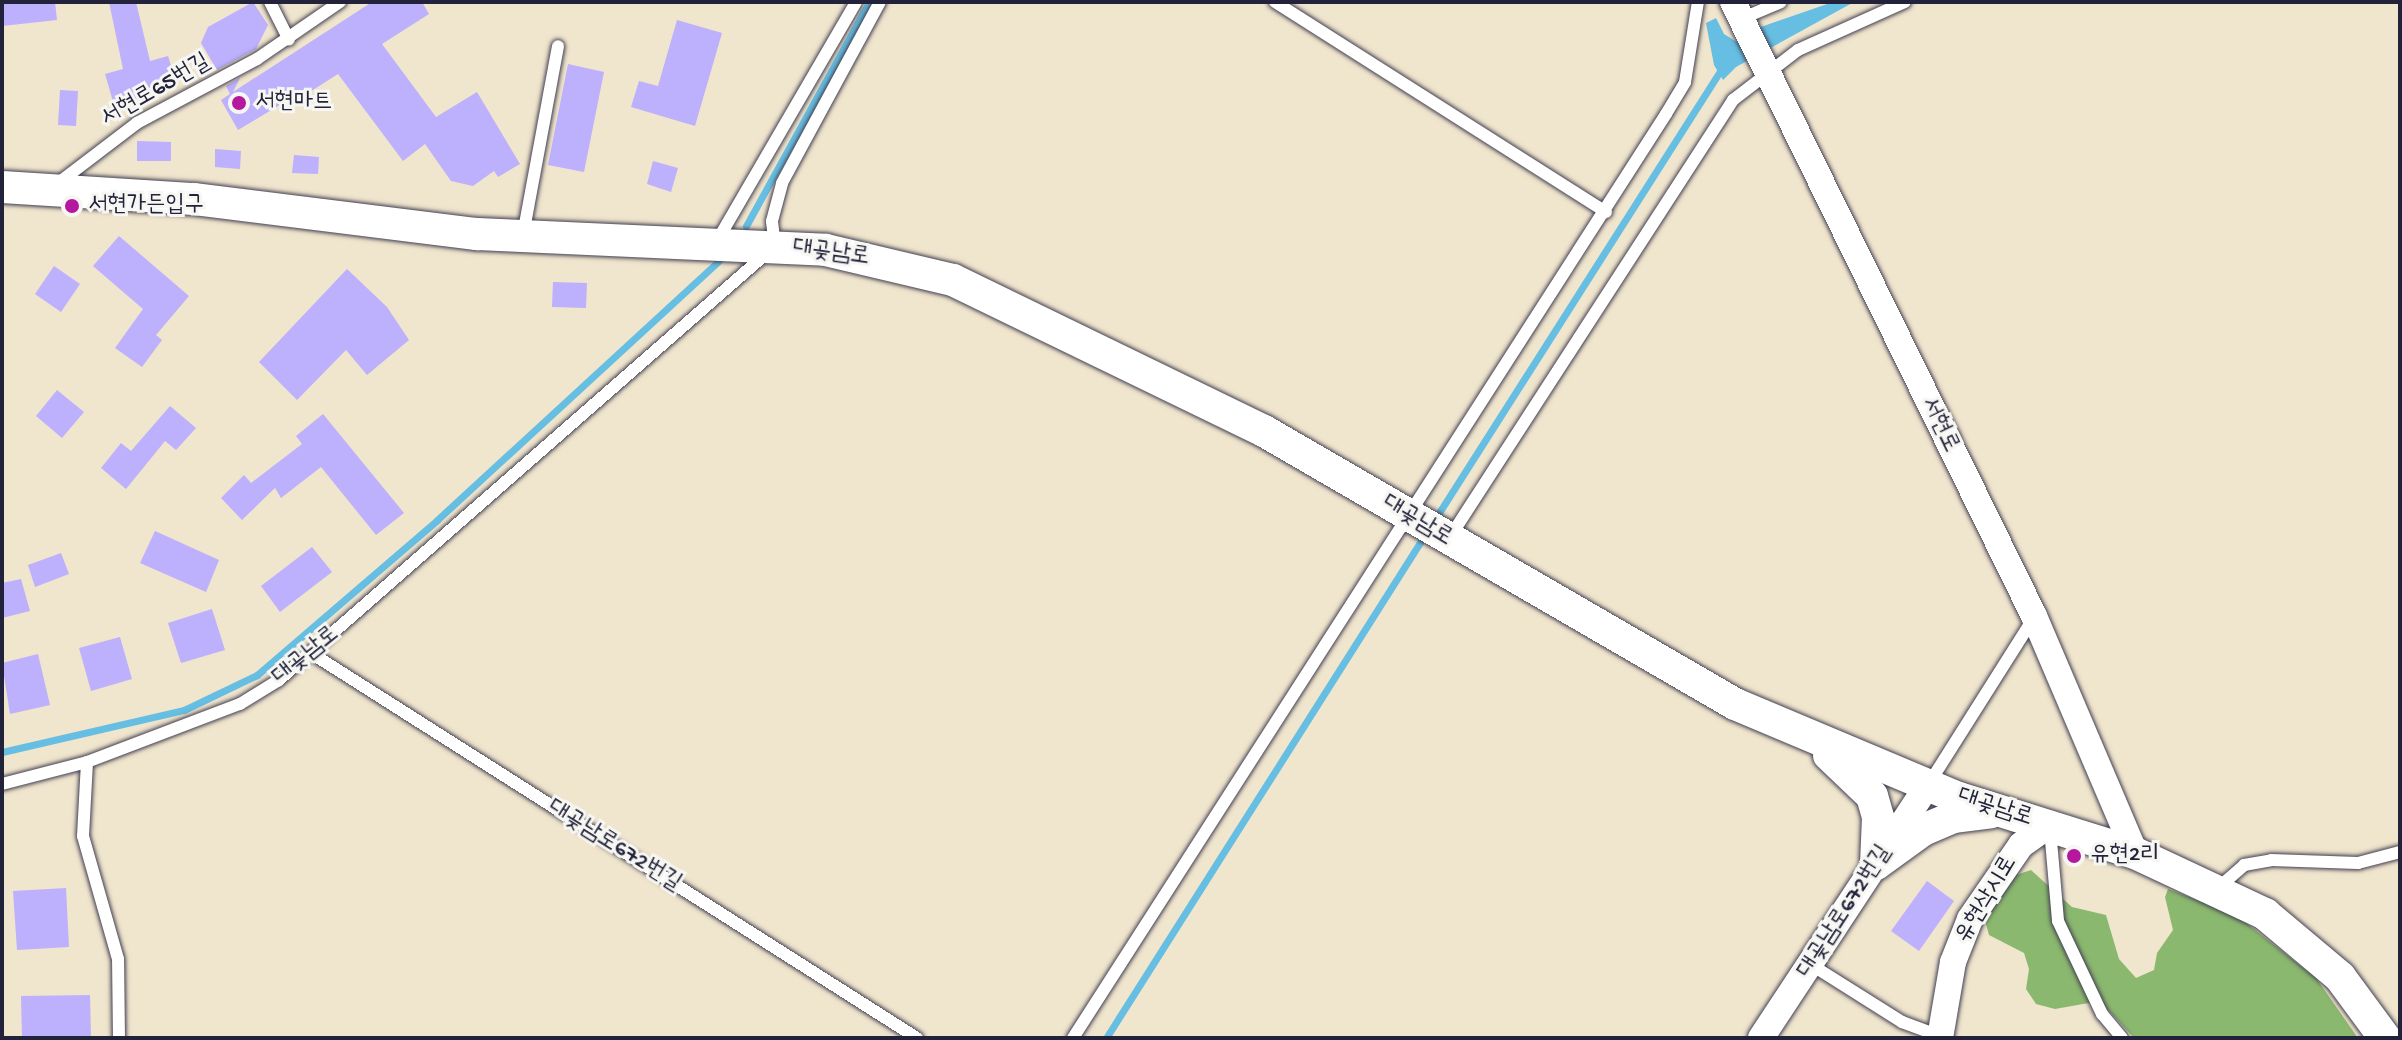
<!DOCTYPE html>
<html>
<head>
<meta charset="utf-8">
<style>
  body { margin:0 }
  #map { position:relative; width:2402px; height:1040px; overflow:hidden; background:#f0e5cd; font-family:"Gochi Hand","Poor Story",sans-serif }
  div>[style] { position:absolute }
  .forest>* { inset:0; background:#8bb86f }
  .water>* { inset:0; background:#66bee3 }
  .stream>* { height:7px; margin:-3.5px; padding:0 3.5px; transform-origin:3.5px; border-radius:3.5px; background:#66bee3 }
  .building>* { inset:0; background:#bdb0fd }
  .roads { filter:drop-shadow(0 0 2px #413f51) drop-shadow(0 0 2px #413f51) }
  .service>* { height:12px; margin:-6px; padding:0 6px; transform-origin:6px; border-radius:6px; background:#fff }
  .minor>* { height:26px; margin:-13px; padding:0 13px; transform-origin:13px; border-radius:13px; background:#fff }
  .tertiary>* { height:32px; margin:-16px; padding:0 16px; transform-origin:16px; border-radius:16px; background:#fff }
  .dots>* { width:22px; height:22px; translate:-50% -50%; box-sizing:border-box; border:4px solid #f6f6f2; border-radius:50% }
  span { translate:-50% -50%; white-space:nowrap; text-align:center; line-height:1.15; -webkit-text-stroke:6px #f6f6f2; paint-order:stroke }
  .street-label { font-size:24px; color:#22223b }
  .poi-label { font-size:24px; color:#22223b }
  .left { translate:0 -50%; text-align:left }
  .frame { position:absolute; inset:0; border:4px solid #22223b; pointer-events:none }
</style>
</head>
<body>
<div id="map">
  <div class="forest">
    <div style="clip-path:polygon(2031px 870px,2072px 907px,2106px 915px,2119px 959px,2136px 978px,2154px 970px,2157px 953px,2173px 930px,2165px 897px,2168px 889px,2236px 915px,2316px 978px,2358px 1038px,2134px 1038px,2100px 1001px,2055px 1009px,2036px 1004px,2026px 989px,2029px 969px,2024px 953px,1989px 935px,1984px 917px,2016px 875px)"></div>
  </div>
  <div class="water">
    <div style="clip-path:polygon(1833px 2px,1854px 2px,1736px 67px,1723px 80px,1714px 65px,1706px 23px,1716px 18px,1724px 34px,1737px 42px,1758px 28px)"></div>
  </div>
  <div class="stream">
    <div style="left:746px;top:226px;width:256px;rotate:-61.2deg"></div>
    <div style="left:1435px;top:519px;width:535px;rotate:-57.53deg"></div>
    <div style="left:2px;top:752px;width:187px;rotate:-13deg"></div>
    <div style="left:184px;top:710px;width:81px;rotate:-25.6deg"></div>
    <div style="left:257px;top:675px;width:238px;rotate:-40.7deg"></div>
    <div style="left:437px;top:520px;width:383px;rotate:-42.6deg"></div>
    <div style="left:1106px;top:1038px;width:598px;rotate:-57.64deg"></div>
  </div>
  <div class="building">
    <div style="clip-path:polygon(7px 2px,55px 2px,57px 20px,2px 26px,2px 5px)"></div>
    <div style="clip-path:polygon(109px 2px,136px 2px,150px 61px,168px 56px,178px 87px,114px 105px,105px 74px,123px 69px)"></div>
    <div style="clip-path:polygon(253px 2px,268px 25px,256px 49px,217px 70px,201px 43px,208px 27px)"></div>
    <div style="clip-path:polygon(372px 2px,422px 2px,429px 14px,382px 44px,436px 117px,477px 92px,520px 164px,498px 177px,494px 171px,473px 186px,451px 181px,425px 144px,403px 161px,338px 74px,286px 107px,283px 103px,238px 130px,221px 100px,230px 94px,226px 86px,240px 78px,233px 92px)"></div>
    <div style="clip-path:polygon(677px 20px,722px 33px,695px 126px,631px 107px,639px 81px,658px 86px)"></div>
    <div style="clip-path:polygon(568px 64px,604px 72px,584px 172px,548px 165px)"></div>
    <div style="clip-path:polygon(60px 90px,78px 91px,76px 126px,58px 125px)"></div>
    <div style="clip-path:polygon(137px 141px,171px 142px,171px 161px,137px 161px)"></div>
    <div style="clip-path:polygon(215px 149px,241px 151px,240px 169px,215px 167px)"></div>
    <div style="clip-path:polygon(294px 155px,319px 157px,318px 174px,292px 173px)"></div>
    <div style="clip-path:polygon(653px 161px,678px 168px,671px 192px,647px 184px)"></div>
    <div style="clip-path:polygon(119px 236px,189px 296px,156px 335px,162px 340px,142px 367px,115px 348px,143px 309px,93px 266px)"></div>
    <div style="clip-path:polygon(54px 266px,80px 284px,61px 312px,35px 294px)"></div>
    <div style="clip-path:polygon(347px 269px,387px 307px,409px 340px,367px 375px,346px 350px,297px 400px,259px 362px)"></div>
    <div style="clip-path:polygon(553px 282px,587px 283px,586px 308px,552px 307px)"></div>
    <div style="clip-path:polygon(57px 390px,84px 412px,62px 438px,36px 416px)"></div>
    <div style="clip-path:polygon(170px 406px,196px 428px,176px 450px,165px 441px,126px 489px,101px 468px,121px 443px,131px 451px)"></div>
    <div style="clip-path:polygon(323px 414px,404px 513px,376px 535px,321px 467px,281px 498px,275px 488px,242px 520px,221px 498px,244px 475px,251px 483px,302px 444px,296px 436px)"></div>
    <div style="clip-path:polygon(155px 531px,219px 560px,206px 592px,140px 563px)"></div>
    <div style="clip-path:polygon(312px 547px,332px 572px,280px 612px,261px 586px)"></div>
    <div style="clip-path:polygon(61px 553px,69px 574px,35px 587px,28px 565px)"></div>
    <div style="clip-path:polygon(21px 579px,30px 611px,2px 618px,2px 583px)"></div>
    <div style="clip-path:polygon(212px 609px,225px 650px,181px 663px,168px 623px)"></div>
    <div style="clip-path:polygon(120px 637px,132px 679px,91px 691px,79px 648px)"></div>
    <div style="clip-path:polygon(38px 654px,50px 705px,10px 714px,2px 663px)"></div>
    <div style="clip-path:polygon(1927px 881px,1954px 901px,1919px 951px,1891px 931px)"></div>
    <div style="clip-path:polygon(66px 888px,69px 947px,17px 950px,13px 891px)"></div>
    <div style="clip-path:polygon(90px 995px,91px 1038px,22px 1038px,21px 996px)"></div>
  </div>
  <div class="roads">
    <div class="service">
      <div style="left:270px;top:2px;width:42px;rotate:63.4deg"></div>
      <div style="left:1275px;top:2px;width:392px;rotate:32.4deg"></div>
      <div style="left:1741px;top:19px;width:43px;rotate:-23deg"></div>
      <div style="left:57px;top:184px;width:101px;rotate:-37.3deg"></div>
      <div style="left:137px;top:123px;width:136px;rotate:-28.1deg"></div>
      <div style="left:257px;top:59px;width:101px;rotate:-34.5deg"></div>
      <div style="left:523px;top:235px;width:192px;rotate:-79.5deg"></div>
      <div style="left:717px;top:241px;width:276px;rotate:-59.8deg"></div>
      <div style="left:1450px;top:537px;width:521px;rotate:-57.07deg"></div>
      <div style="left:1733px;top:100px;width:82px;rotate:-37.6deg"></div>
      <div style="left:1798px;top:50px;width:117px;rotate:-24.2deg"></div>
      <div style="left:311px;top:653px;width:718px;rotate:32.43deg"></div>
      <div style="left:1930px;top:782px;width:193px;rotate:-57.7deg"></div>
      <div style="left:2px;top:784px;width:88px;rotate:-14.5deg"></div>
      <div style="left:2050px;top:829px;width:92px;rotate:85deg"></div>
      <div style="left:2058px;top:921px;width:103px;rotate:64.7deg"></div>
      <div style="left:2102px;top:1014px;width:31px;rotate:50deg"></div>
      <div style="left:2218px;top:888px;width:35px;rotate:-41deg"></div>
      <div style="left:2244px;top:865px;width:27px;rotate:-10deg"></div>
      <div style="left:2271px;top:860px;width:87px;rotate:2deg"></div>
      <div style="left:2358px;top:863px;width:43px;rotate:-14.7deg"></div>
      <div style="left:1810px;top:964px;width:109px;rotate:32.2deg"></div>
      <div style="left:1902px;top:1022px;width:40px;rotate:20.2deg"></div>
      <div style="left:119px;top:1038px;width:79px;rotate:-90.7deg"></div>
      <div style="left:118px;top:959px;width:128px;rotate:-105.9deg"></div>
      <div style="left:83px;top:836px;width:74px;rotate:-86.9deg"></div>
      <div style="left:87px;top:762px;width:164px;rotate:-20.8deg"></div>
      <div style="left:240px;top:704px;width:46px;rotate:-31.6deg"></div>
      <div style="left:279px;top:680px;width:659px;rotate:-41.19deg"></div>
      <div style="left:775px;top:246px;width:25px;rotate:-97deg"></div>
      <div style="left:772px;top:221px;width:39px;rotate:-75deg"></div>
      <div style="left:782px;top:183px;width:206px;rotate:-61.6deg"></div>
      <div style="left:1073px;top:1038px;width:1098px;rotate:-57.31deg"></div>
      <div style="left:1666px;top:114px;width:37px;rotate:-59deg"></div>
      <div style="left:1685px;top:82px;width:81px;rotate:-80.8deg"></div>
    </div>
    <div class="minor">
      <div style="left:1733px;top:2px;width:684px;rotate:63.88deg"></div>
      <div style="left:2034px;top:616px;width:258px;rotate:66.9deg"></div>
      <div style="left:1761px;top:1038px;width:303px;rotate:-56.6deg"></div>
      <div style="left:1940px;top:1038px;width:77px;rotate:-80.3deg"></div>
      <div style="left:1953px;top:962px;width:46px;rotate:-68.4deg"></div>
      <div style="left:1970px;top:919px;width:90px;rotate:-55.4deg"></div>
      <div style="left:2021px;top:845px;width:35px;rotate:-35deg"></div>
    </div>
    <div class="tertiary">
      <div style="left:2px;top:187px;width:193px;rotate:3.6deg"></div>
      <div style="left:195px;top:199px;width:284px;rotate:7.1deg"></div>
      <div style="left:477px;top:234px;width:349px;rotate:2.6deg"></div>
      <div style="left:826px;top:250px;width:130px;rotate:13.3deg"></div>
      <div style="left:953px;top:280px;width:346px;rotate:25.9deg"></div>
      <div style="left:1264px;top:431px;width:544px;rotate:30.1deg"></div>
      <div style="left:1735px;top:704px;width:243px;rotate:22.8deg"></div>
      <div style="left:1959px;top:798px;width:184px;rotate:17.4deg"></div>
      <div style="left:2135px;top:853px;width:144px;rotate:25.1deg"></div>
      <div style="left:2265px;top:914px;width:98px;rotate:40deg"></div>
      <div style="left:2340px;top:977px;width:76px;rotate:53.6deg"></div>
      <div style="left:1829px;top:755px;width:59px;rotate:43.6deg"></div>
      <div style="left:1872px;top:796px;width:22px;rotate:74deg"></div>
      <div style="left:1878px;top:817px;width:47px;rotate:92.4deg"></div>
      <div style="left:1876px;top:864px;width:58px;rotate:-35.9deg"></div>
      <div style="left:1923px;top:830px;width:33px;rotate:-23deg"></div>
      <div style="left:1953px;top:817px;width:38px;rotate:-7deg"></div>
    </div>
  </div>
  <div class="dots">
    <div style="left:239px;top:103px;background:#b5179e"></div>
    <div style="left:72px;top:206px;background:#b5179e"></div>
    <div style="left:2074px;top:856px;background:#b5179e"></div>
  </div>
  <div class="street-label">
    <span style="left:156px;top:91px;rotate:-30deg">서현로65번길</span>
    <span style="left:831px;top:253px;rotate:8deg">대곶남로</span>
    <span style="left:1939px;top:425px;rotate:64deg">서현로</span>
    <span style="left:1417px;top:521px;rotate:31deg">대곶남로</span>
    <span style="left:306px;top:656px;rotate:-39deg">대곶남로</span>
    <span style="left:1995px;top:808px;rotate:18deg">대곶남로</span>
    <span style="left:614px;top:846px;rotate:32deg">대곶남로672번길</span>
    <span style="left:1987px;top:900px;rotate:-59deg">유현삭시로</span>
    <span style="left:1845px;top:912px;rotate:-57deg">대곶남로672번길</span>
  </div>
  <div class="poi-label">
    <span class="left" style="left:255px;top:103px">서현마트</span>
    <span class="left" style="left:88px;top:206px">서현가든입구</span>
    <span class="left" style="left:2090px;top:856px">유현2리</span>
  </div>
  <div class="frame"></div>
</div>
</body>
</html>
